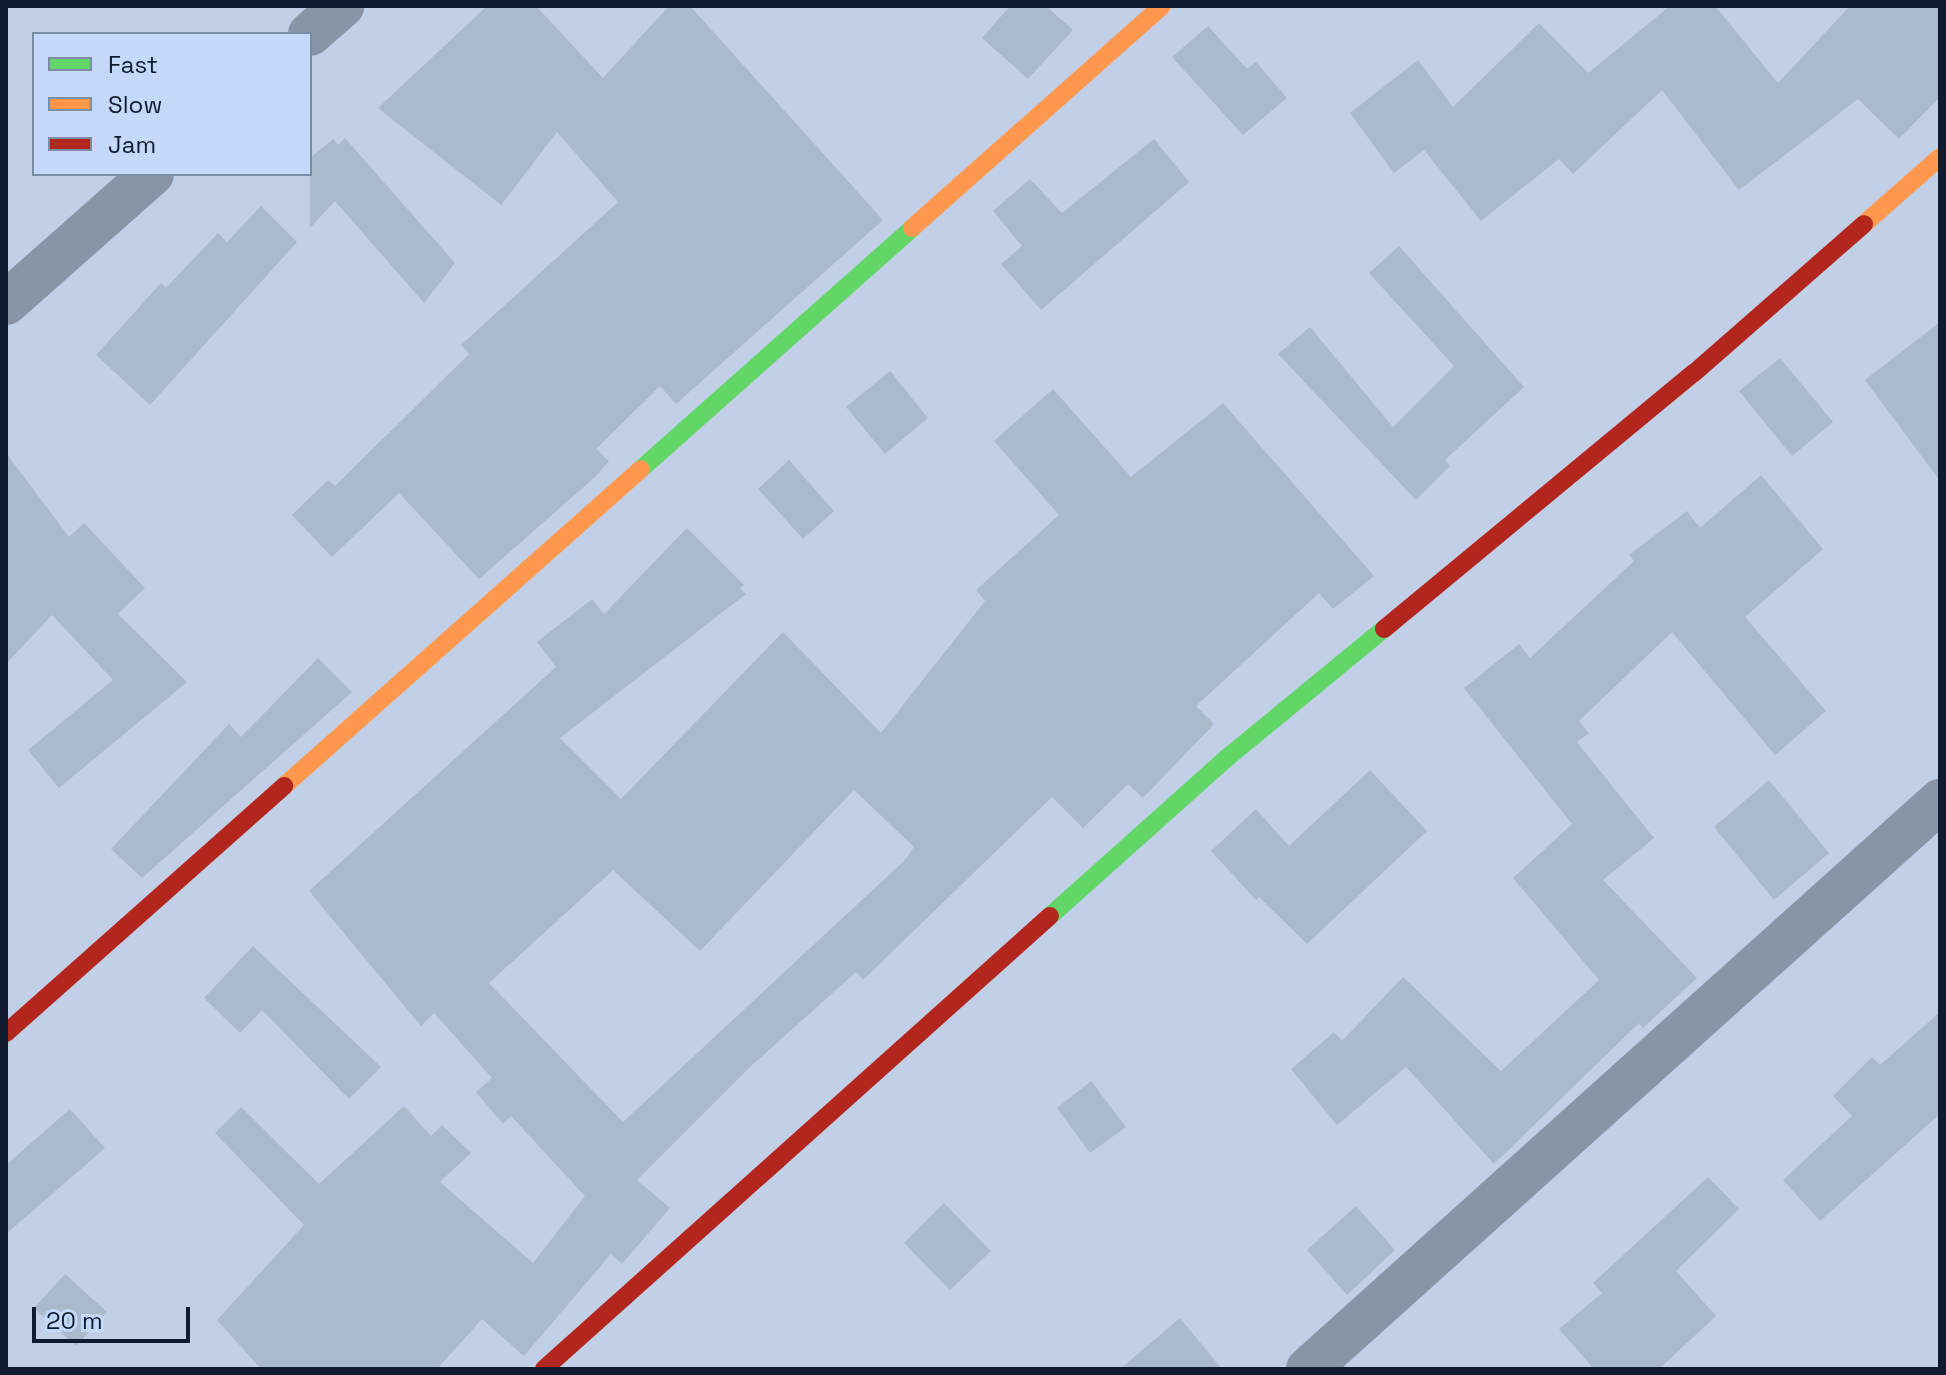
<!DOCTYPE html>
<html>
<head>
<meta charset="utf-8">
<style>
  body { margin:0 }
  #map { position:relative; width:1946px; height:1375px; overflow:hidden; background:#c1d0e7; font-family:"Space Grotesk",sans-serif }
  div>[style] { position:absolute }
  .building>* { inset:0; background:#a9bacd }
  .street>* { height:44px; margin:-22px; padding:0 22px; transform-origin:22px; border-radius:22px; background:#8994a6 }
  .fast>* { height:18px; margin:-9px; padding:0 9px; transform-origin:9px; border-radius:9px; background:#63d668 }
  .slow>* { height:18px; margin:-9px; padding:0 9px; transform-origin:9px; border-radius:9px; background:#ff974d }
  .jam>* { height:18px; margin:-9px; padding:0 9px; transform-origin:9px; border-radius:9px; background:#b3261e }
  span { translate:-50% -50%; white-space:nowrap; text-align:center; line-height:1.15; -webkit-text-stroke:6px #c4d9f9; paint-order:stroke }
  .frame { position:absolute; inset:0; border:8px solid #0f1b2e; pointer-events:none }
  .legend { position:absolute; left:32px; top:32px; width:280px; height:144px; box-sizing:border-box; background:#c4d9f9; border:2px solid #7c8da8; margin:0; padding:10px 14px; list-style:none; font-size:24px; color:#0f1b2e }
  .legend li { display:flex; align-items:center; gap:16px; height:40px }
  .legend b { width:40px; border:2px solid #7c8da8 }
  .scale { position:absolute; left:32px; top:1307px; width:158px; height:36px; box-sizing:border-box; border:4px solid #0f1b2e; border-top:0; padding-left:10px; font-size:24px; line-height:28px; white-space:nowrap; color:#0f1b2e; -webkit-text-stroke:6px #c4d9f9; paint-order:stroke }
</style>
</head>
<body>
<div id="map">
  <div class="building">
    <div style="clip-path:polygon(487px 6px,536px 6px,603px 78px,669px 6px,690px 6px,883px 220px,676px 404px,660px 386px,596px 449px,609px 461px,595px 477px,479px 579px,399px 493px,332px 557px,292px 515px,328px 480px,335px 486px,469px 354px,461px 345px,618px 202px,557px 132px,501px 205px,378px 108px)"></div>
    <div style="clip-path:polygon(1010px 6px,1046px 6px,1073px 30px,1028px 79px,982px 38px)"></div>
    <div style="clip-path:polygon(1670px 6px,1715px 6px,1778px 83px,1850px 6px,1940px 6px,1940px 97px,1899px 139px,1858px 99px,1739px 190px,1662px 90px,1573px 174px,1559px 159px,1481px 221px,1424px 150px,1394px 173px,1350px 113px,1418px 60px,1453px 107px,1539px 23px,1588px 73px)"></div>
    <div style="clip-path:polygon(1208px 26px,1247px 69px,1256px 62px,1287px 98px,1243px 135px,1172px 57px)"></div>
    <div style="clip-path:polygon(345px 138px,455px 263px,424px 303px,335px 201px,310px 228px,310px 158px,333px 139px,338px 145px)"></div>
    <div style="clip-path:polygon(1154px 139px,1189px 182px,1041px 310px,1001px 264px,1022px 246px,993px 211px,1030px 179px,1062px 213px)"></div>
    <div style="clip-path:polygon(261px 206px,297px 242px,150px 405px,96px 355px,161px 283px,166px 288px,218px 233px,227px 242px)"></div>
    <div style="clip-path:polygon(1399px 246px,1524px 387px,1445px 460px,1450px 466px,1416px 500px,1278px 354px,1310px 327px,1393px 427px,1454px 366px,1369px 273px)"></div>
    <div style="clip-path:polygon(1940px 322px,1940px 481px,1865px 380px)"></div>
    <div style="clip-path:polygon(1780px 358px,1833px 422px,1792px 456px,1739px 391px)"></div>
    <div style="clip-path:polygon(890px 371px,928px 418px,885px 454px,846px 407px)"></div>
    <div style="clip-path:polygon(evenodd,1053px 389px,1131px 477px,1223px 403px,1374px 576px,1333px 609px,1319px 593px,1196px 706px,1214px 724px,1143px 798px,1128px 784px,1083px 828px,1052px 797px,863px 980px,856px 972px,750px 1067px,637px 1180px,670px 1208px,622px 1264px,611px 1254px,524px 1356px,482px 1319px,437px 1369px,261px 1369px,217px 1320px,304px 1225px,215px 1133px,241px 1107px,319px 1184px,404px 1106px,431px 1136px,442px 1125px,471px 1153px,440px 1182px,533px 1263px,585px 1196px,511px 1116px,503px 1124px,476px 1092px,492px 1078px,434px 1013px,421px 1026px,309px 891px,556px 667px,537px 642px,592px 599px,604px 614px,687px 528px,744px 585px,740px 588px,746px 594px,560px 738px,621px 799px,783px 632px,881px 733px,985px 601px,976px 590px,1059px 515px,994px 441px,1053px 389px,854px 790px,914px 847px,905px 860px,623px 1122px,489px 983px,613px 870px,700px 951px,854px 790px)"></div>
    <div style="clip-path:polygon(6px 453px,69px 537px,84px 523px,145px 588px,118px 614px,187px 682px,59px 788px,28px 750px,113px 680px,52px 615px,6px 664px)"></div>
    <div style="clip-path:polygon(789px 460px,834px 511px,803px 539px,758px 489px)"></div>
    <div style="clip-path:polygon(1761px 475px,1823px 549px,1745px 617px,1826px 711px,1775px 755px,1672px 632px,1579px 721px,1589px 733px,1577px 742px,1654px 838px,1603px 880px,1697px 978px,1643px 1028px,1639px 1023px,1494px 1164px,1406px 1067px,1337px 1125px,1291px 1069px,1334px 1032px,1342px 1041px,1403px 977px,1501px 1071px,1599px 980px,1513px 878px,1572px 824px,1464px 688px,1519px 644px,1530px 658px,1634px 561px,1629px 555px,1687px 511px,1700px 528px)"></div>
    <div style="clip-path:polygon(318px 658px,352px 692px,142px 878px,111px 849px,229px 724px,241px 737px)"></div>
    <div style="clip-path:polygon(1370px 770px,1427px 831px,1307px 944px,1259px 897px,1256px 900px,1211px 851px,1256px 809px,1289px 846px)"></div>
    <div style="clip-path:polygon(1769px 780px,1829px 853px,1774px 900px,1714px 827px)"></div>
    <div style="clip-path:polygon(253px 946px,381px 1067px,349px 1099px,262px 1010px,240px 1033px,204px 998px)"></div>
    <div style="clip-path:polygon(1940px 1012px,1940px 1114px,1820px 1221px,1783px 1180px,1852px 1116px,1833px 1096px,1872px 1057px,1880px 1065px)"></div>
    <div style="clip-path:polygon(1091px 1081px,1126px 1127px,1090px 1153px,1057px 1108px)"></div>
    <div style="clip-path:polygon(70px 1109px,105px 1148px,6px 1234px,6px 1165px)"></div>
    <div style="clip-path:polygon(1708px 1177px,1739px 1209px,1676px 1271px,1716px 1316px,1659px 1369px,1594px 1369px,1559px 1329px,1602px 1293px,1593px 1283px)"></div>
    <div style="clip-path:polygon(944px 1203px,991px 1251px,950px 1290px,904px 1243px)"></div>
    <div style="clip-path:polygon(1356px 1206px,1395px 1250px,1347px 1295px,1307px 1250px)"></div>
    <div style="clip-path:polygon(65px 1274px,107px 1312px,76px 1346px,34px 1308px)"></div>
    <div style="clip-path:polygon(1180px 1318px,1222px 1369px,1120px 1369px)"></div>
  </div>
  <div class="street">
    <div style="left:310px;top:34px;width:43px;rotate:-41.2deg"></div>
    <div style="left:6px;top:303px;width:195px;rotate:-41.5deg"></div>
    <div style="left:1308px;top:1369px;width:850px;rotate:-41.95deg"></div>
  </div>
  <div class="fast">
    <div style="left:641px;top:469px;width:363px;rotate:-41.6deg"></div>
    <div style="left:1050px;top:916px;width:239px;rotate:-41.8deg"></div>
    <div style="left:1228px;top:757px;width:202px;rotate:-39.4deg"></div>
  </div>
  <div class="slow">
    <div style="left:1864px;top:224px;width:101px;rotate:-41.4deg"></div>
    <div style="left:912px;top:228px;width:334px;rotate:-41.6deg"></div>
    <div style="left:284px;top:786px;width:477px;rotate:-41.6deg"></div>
  </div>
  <div class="jam">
    <div style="left:1384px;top:629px;width:402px;rotate:-39.6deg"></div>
    <div style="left:1694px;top:373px;width:226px;rotate:-41.2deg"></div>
    <div style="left:6px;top:1033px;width:372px;rotate:-41.6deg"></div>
    <div style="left:544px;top:1369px;width:679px;rotate:-41.84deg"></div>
  </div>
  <div class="frame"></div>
  <ul class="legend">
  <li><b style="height:10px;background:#63d668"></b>Fast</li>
  <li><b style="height:10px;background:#ff974d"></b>Slow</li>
  <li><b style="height:10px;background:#b3261e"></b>Jam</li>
  </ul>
  <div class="scale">20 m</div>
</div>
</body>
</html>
